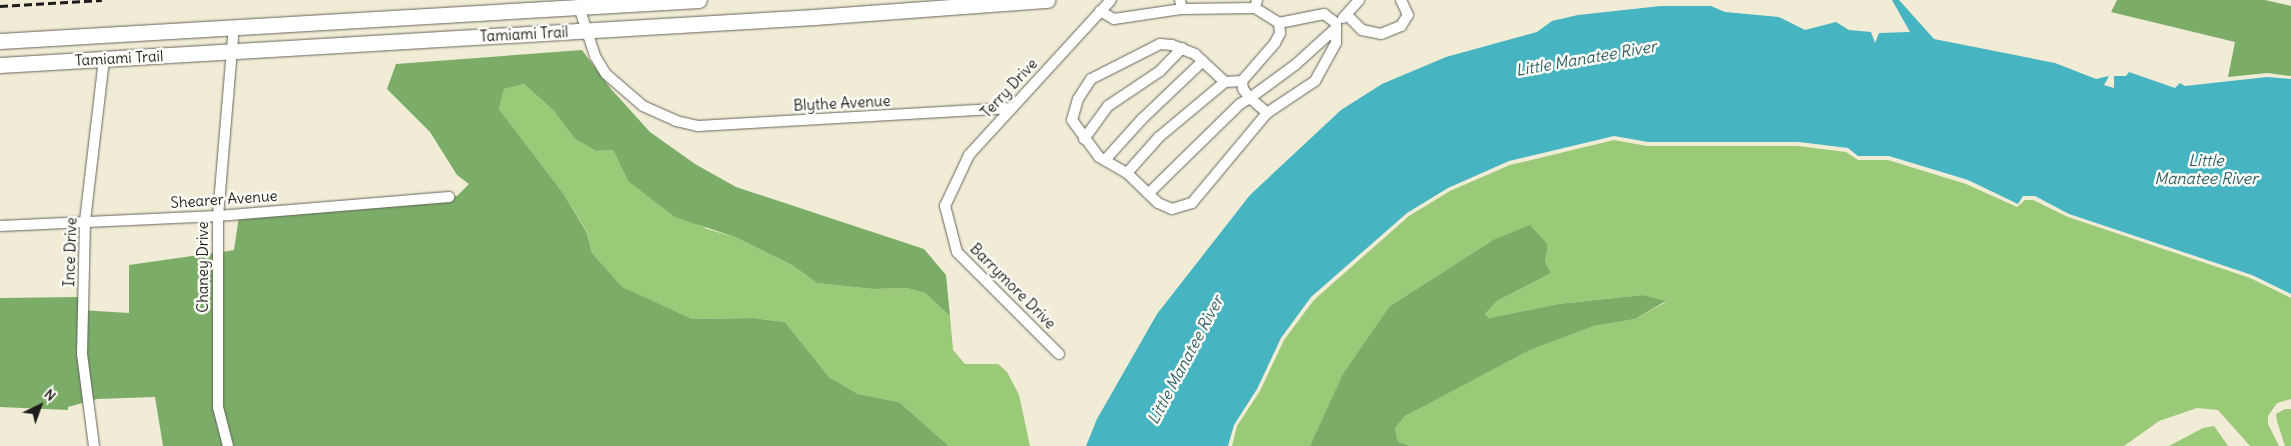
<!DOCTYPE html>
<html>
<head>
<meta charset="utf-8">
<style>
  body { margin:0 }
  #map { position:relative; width:2291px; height:446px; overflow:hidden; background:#f0ecd5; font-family:Delius,sans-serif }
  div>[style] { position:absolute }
  .green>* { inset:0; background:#9ac977 }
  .forest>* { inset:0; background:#7bad68 }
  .water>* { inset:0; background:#47b4c2 }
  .roads { filter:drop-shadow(0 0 1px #66655d) drop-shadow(0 0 1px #66655d) }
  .street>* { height:10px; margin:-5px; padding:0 5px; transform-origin:5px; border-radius:5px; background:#fff }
  .primary>* { height:15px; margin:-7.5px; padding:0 7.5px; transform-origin:7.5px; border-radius:7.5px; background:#fff }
  .rail>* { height:2.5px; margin-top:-1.25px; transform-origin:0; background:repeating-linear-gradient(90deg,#1c1c1c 0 8px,transparent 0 12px) }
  span { translate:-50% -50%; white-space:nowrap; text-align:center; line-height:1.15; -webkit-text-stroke:5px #fdfcf7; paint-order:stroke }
  .street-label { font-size:15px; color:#1c1c1c }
  .water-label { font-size:16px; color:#2f6067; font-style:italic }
  .north { position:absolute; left:15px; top:381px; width:50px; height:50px; -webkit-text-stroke:4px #fdfcf7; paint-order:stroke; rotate:42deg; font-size:14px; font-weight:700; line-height:20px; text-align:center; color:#1c1c1c }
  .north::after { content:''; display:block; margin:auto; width:18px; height:22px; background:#1c1c1c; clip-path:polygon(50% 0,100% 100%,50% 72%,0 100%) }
</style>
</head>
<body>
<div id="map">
  <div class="green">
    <div style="clip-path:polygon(524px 84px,553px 110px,575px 139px,596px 151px,613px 150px,628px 181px,707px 229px,735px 237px,792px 265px,817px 283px,873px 289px,907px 288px,925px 293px,950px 316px,953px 350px,965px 364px,998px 364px,1007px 372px,1019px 395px,1030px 446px,949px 446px,899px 402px,858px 394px,829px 377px,785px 322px,753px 318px,692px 319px,622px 288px,592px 253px,587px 232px,563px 193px,499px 109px,504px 89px)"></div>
    <div style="clip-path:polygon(1614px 140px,1647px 146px,1798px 146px,1846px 152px,1858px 160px,1888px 160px,1966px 184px,2017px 207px,2025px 200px,2033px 200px,2068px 217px,2250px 278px,2291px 298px,2291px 399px,2277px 403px,2268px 416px,2268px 424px,2279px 446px,2250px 446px,2218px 410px,2197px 408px,2159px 421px,2124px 446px,1411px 446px,1398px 442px,1395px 428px,1405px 416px,1447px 393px,1530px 350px,1594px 326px,1635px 319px,1666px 302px,1643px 295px,1558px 304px,1489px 318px,1485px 314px,1497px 301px,1551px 273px,1545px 262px,1548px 245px,1493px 240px,1390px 306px,1310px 446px,1232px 446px,1237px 426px,1260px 391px,1284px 340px,1314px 300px,1409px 216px,1450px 191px,1510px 165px)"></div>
    <div style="clip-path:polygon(2285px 409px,2291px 409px,2291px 446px,2285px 446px,2277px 421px,2276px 414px)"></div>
    <div style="clip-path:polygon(2214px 426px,2228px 446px,2169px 446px,2203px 428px)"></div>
  </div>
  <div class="forest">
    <div style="clip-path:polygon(2117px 0,2265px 0,2291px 6px,2291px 76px,2267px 73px,2228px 77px,2235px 42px,2111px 12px)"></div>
    <div style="clip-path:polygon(582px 50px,611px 89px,650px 132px,695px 164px,736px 187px,924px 249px,946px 275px,950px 316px,925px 293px,907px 288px,873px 289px,817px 283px,792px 265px,735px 237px,675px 217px,628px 181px,613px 150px,596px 151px,575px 139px,553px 110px,524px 84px,504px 89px,499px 109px,563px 193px,587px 233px,592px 253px,622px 287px,692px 319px,753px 318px,785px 322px,829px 377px,858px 394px,899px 402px,949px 446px,232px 446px,222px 406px,222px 252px,234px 250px,239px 216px,457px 196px,469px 184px,457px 175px,430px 132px,387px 89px,396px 64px)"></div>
    <div style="clip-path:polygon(1530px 225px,1548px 245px,1545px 262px,1551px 273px,1497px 301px,1485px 314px,1489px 318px,1558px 304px,1643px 295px,1666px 301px,1635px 319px,1594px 326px,1530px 350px,1405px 416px,1395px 428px,1398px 442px,1411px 446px,1310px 446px,1343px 374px,1390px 306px,1493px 240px)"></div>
    <div style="clip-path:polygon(213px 253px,223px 446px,163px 446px,155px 397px,97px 399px,68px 407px,68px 410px,0 407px,0 298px,79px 297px,80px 310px,129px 313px,129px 265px)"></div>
  </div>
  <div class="water">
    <div style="clip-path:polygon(1892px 0,1899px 0,1934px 39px,2055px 63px,2096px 79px,2109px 76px,2104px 85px,2114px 88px,2114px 76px,2126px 76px,2129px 72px,2175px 88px,2180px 83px,2185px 86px,2267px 77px,2291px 79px,2291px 294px,2252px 275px,2069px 214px,2035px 196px,2023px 196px,2018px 204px,1968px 180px,1889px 156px,1858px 156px,1848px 148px,1799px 142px,1648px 142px,1614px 136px,1509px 161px,1448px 188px,1407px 213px,1311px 297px,1281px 338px,1257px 389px,1234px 425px,1228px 446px,1086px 446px,1097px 419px,1157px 314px,1250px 195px,1341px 110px,1382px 84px,1446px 57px,1537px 32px,1552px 21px,1578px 15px,1661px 6px,1711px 6px,1725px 12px,1779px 17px,1805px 30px,1836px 22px,1849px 30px,1871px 32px,1875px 43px,1879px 33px,1910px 32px)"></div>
  </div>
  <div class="roads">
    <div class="street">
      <div style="left:1180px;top:0;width:9px;rotate:77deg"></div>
      <div style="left:1182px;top:9px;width:73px;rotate:-0.8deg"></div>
      <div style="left:1257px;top:0;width:8px;rotate:104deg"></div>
      <div style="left:1255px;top:8px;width:28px;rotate:32deg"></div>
      <div style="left:1279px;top:23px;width:46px;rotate:-11.3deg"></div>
      <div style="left:1324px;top:14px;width:15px;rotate:37deg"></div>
      <div style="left:1336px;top:23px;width:5px;rotate:90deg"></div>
      <div style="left:1336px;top:28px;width:55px;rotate:137.9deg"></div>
      <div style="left:1295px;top:65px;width:56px;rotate:143.7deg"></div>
      <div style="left:1250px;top:98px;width:11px;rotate:-128deg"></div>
      <div style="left:1243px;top:89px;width:8px;rotate:-97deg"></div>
      <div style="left:1242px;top:81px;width:50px;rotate:-49deg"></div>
      <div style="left:1275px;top:43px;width:11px;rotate:-63deg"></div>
      <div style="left:1280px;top:33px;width:10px;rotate:-96deg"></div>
      <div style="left:579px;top:7px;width:52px;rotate:71.9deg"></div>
      <div style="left:595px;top:56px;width:21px;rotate:59deg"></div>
      <div style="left:606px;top:74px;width:49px;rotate:40.9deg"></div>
      <div style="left:643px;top:106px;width:36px;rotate:24deg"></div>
      <div style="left:676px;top:121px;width:23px;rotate:13deg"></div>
      <div style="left:698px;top:126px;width:314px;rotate:-3.3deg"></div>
      <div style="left:1100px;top:11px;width:16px;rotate:30deg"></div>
      <div style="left:1114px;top:19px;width:69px;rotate:-8.4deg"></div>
      <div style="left:1347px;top:15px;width:21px;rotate:45deg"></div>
      <div style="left:1362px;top:30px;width:19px;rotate:12deg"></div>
      <div style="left:1381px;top:34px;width:22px;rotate:-22deg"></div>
      <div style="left:1401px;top:26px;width:13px;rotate:-58deg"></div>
      <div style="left:1408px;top:15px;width:17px;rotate:-115deg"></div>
      <div style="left:1343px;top:18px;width:24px;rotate:-48deg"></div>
      <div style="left:1242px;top:81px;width:17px;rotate:177deg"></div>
      <div style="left:1225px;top:82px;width:41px;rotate:-137deg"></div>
      <div style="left:1195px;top:54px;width:25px;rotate:-159deg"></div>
      <div style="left:1172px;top:45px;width:12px;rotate:-175deg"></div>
      <div style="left:1160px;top:44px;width:77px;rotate:153.1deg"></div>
      <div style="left:1091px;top:79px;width:24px;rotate:123deg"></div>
      <div style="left:1078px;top:99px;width:22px;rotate:106deg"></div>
      <div style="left:1072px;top:120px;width:46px;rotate:53.9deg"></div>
      <div style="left:1099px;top:157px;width:32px;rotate:30deg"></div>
      <div style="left:1127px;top:173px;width:43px;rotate:44.1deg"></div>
      <div style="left:1158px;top:203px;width:15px;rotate:23deg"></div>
      <div style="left:1172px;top:209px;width:21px;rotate:-17deg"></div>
      <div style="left:1192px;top:203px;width:117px;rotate:-50.2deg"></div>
      <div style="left:1084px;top:139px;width:41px;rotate:-54deg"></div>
      <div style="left:1108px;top:106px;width:63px;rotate:-33.9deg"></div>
      <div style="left:1160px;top:71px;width:32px;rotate:-46deg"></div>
      <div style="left:1105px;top:160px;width:55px;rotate:-47.9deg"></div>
      <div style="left:1142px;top:119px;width:84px;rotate:-43.6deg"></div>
      <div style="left:1127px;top:173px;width:48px;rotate:-48.4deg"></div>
      <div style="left:1159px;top:137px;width:86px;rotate:-39.8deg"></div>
      <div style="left:1149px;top:193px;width:127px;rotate:-44.4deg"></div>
      <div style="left:1240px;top:104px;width:12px;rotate:-31deg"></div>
      <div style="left:1250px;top:98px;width:23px;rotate:41deg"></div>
      <div style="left:1267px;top:113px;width:58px;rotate:-33.7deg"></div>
      <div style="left:1315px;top:81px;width:43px;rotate:-61.1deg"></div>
      <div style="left:1336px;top:43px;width:15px;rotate:-90deg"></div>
      <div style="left:0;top:226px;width:218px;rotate:-2.6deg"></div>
      <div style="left:218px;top:216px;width:232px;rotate:-4.7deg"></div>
      <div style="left:1059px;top:354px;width:144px;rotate:-135deg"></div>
      <div style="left:957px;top:252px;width:48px;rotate:-104.6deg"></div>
      <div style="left:945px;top:206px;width:56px;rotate:-64.8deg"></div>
      <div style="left:969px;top:155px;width:210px;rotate:-47.5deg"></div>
      <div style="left:94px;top:446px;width:93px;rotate:-97.4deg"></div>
      <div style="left:82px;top:354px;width:133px;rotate:-88.7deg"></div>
      <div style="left:85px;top:221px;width:163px;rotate:-83.3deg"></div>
      <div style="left:228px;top:446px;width:40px;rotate:-104.4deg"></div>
      <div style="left:218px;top:407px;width:191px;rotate:-90deg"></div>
      <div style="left:218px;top:216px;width:190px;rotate:-85.2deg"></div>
    </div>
    <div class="primary">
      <div style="left:0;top:41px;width:700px;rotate:-3.36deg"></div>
      <div style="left:0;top:65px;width:816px;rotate:-3.37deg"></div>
      <div style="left:815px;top:17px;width:233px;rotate:-4.2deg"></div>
    </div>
  </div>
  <div class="rail">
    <div style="left:0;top:6px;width:102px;rotate:-3.4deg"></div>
  </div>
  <div class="street-label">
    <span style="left:524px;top:34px;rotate:-3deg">Tamiami Trail</span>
    <span style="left:119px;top:58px;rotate:-3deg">Tamiami Trail</span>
    <span style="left:1009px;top:88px;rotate:-47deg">Terry Drive</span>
    <span style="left:842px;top:103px;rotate:-3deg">Blythe Avenue</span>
    <span style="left:224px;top:199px;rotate:-4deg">Shearer Avenue</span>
    <span style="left:70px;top:252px;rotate:-88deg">Ince Drive</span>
    <span style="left:203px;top:267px;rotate:-90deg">Chaney Drive</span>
    <span style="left:1013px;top:286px;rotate:45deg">Barrymore Drive</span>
  </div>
  <div class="water-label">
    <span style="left:1586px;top:58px;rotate:-10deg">Little Manatee River</span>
    <span style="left:2206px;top:169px">Little<br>Manatee River</span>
    <span style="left:1185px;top:360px;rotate:-62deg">Little Manatee River</span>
  </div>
  <div class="north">N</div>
</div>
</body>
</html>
